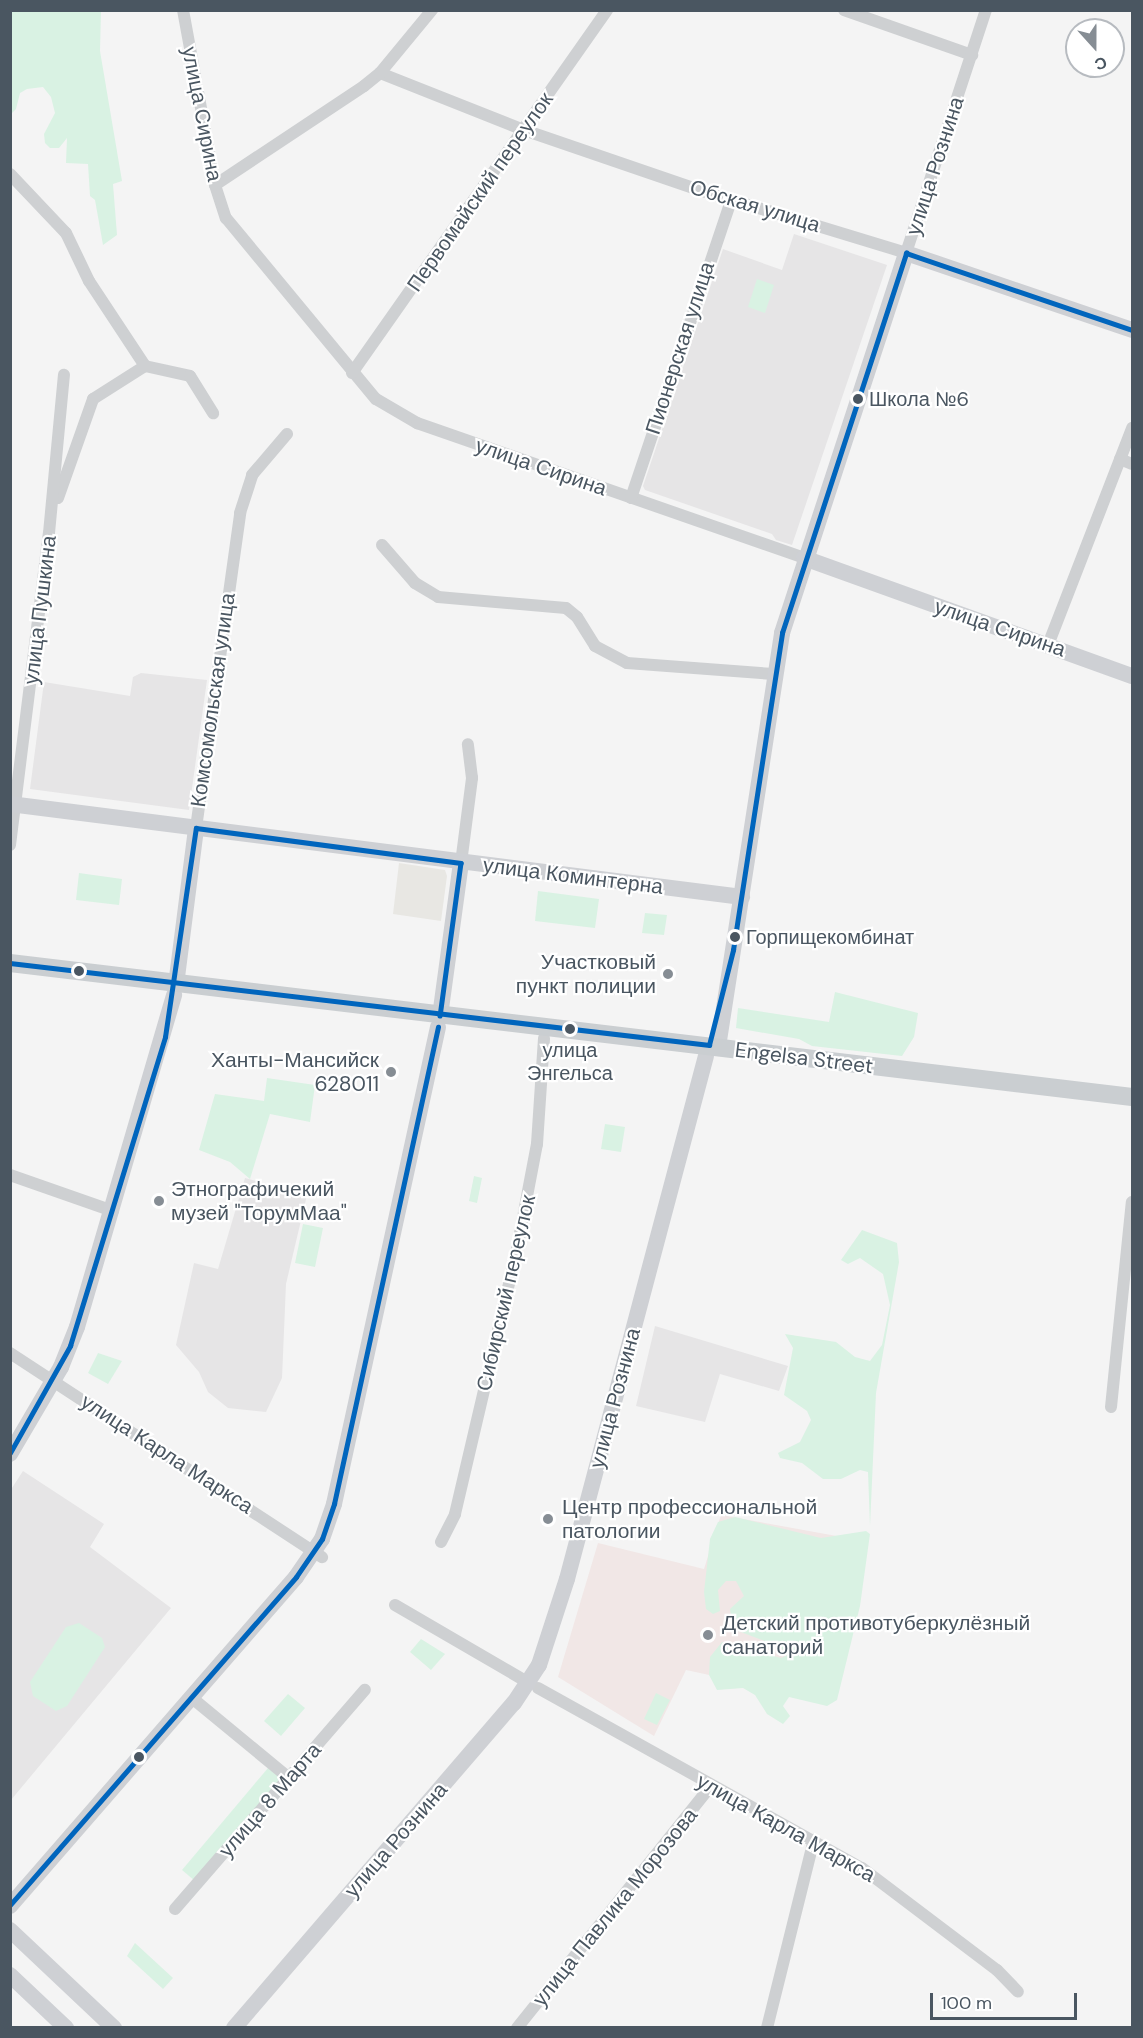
<!DOCTYPE html>
<html>
<head>
<meta charset="utf-8">
<style>
  body { margin:0 }
  #map { position:relative; width:1143px; height:2038px; overflow:hidden; background:#f4f4f4; font-family:"DM Sans",sans-serif }
  div>[style] { position:absolute }
  .commercial>* { inset:0; background:#e8e7e3 }
  .education>* { inset:0; background:#e6e5e6 }
  .medical>* { inset:0; background:#f1e7e6 }
  .green>* { inset:0; background:#d9f2e3 }
  .street>* { height:12px; margin:-6px; padding:0 6px; transform-origin:6px; border-radius:6px; background:#ced0d2 }
  .secondary>* { height:16px; margin:-8px; padding:0 8px; transform-origin:8px; border-radius:8px; background:#ced0d4 }
  .primary>* { height:18px; margin:-9px; padding:0 9px; transform-origin:9px; border-radius:9px; background:#caced1 }
  .bus-1>* { height:4.5px; margin:-2.25px; padding:0 2.25px; transform-origin:2.25px; border-radius:2.25px; background:#0065bd }
  .dots>* { width:16px; height:16px; translate:-50% -50%; box-sizing:border-box; border:3px solid #fff; border-radius:50% }
  span { translate:-50% -50%; white-space:nowrap; text-align:center; line-height:1.15; -webkit-text-stroke:4.5px #fff; paint-order:stroke }
  .bus-label { font-size:20px; color:#4a5661 }
  .left { translate:0 -50%; text-align:left }
  .street-label { font-size:21px; color:#4a5661 }
  .poi-label { font-size:21px; color:#4a5661 }
  .right { translate:-100% -50%; text-align:right }
  .frame { position:absolute; inset:0; border:12px solid #4a5661; pointer-events:none }
  .north { position:absolute; left:1065px; top:18px; width:60px; height:60px; box-sizing:border-box; background:#fff; border:2px solid #b7bbc0; border-radius:50%; rotate:159deg; font-size:16px; font-weight:700; line-height:24px; text-align:center; color:#4a5661 }
  .north::after { content:''; display:block; margin:auto; width:21px; height:27px; background:#868d94; clip-path:polygon(50% 0,100% 100%,50% 72%,0 100%) }
  .scale { position:absolute; left:930px; top:1993px; width:147px; height:27px; box-sizing:border-box; border:3px solid #4a5661; border-top:0; padding-left:8px; font-size:18px; line-height:21px; white-space:nowrap; color:#4a5661; -webkit-text-stroke:4px #fff; paint-order:stroke }
</style>
</head>
<body>
<div id="map">
  <div class="commercial">
    <div style="clip-path:polygon(399px 863px,445px 870px,447px 876px,441px 921px,393px 914px)"></div>
  </div>
  <div class="education">
    <div style="clip-path:polygon(794px 234px,887px 265px,792px 545px,776px 540px,772px 534px,645px 490px,643px 486px,723px 249px,782px 270px)"></div>
    <div style="clip-path:polygon(141px 673px,207px 680px,189px 810px,30px 789px,44px 682px,130px 696px,133px 677px)"></div>
    <div style="clip-path:polygon(245px 1178px,307px 1195px,286px 1284px,282px 1378px,266px 1412px,228px 1408px,208px 1392px,199px 1372px,176px 1345px,194px 1263px,218px 1269px)"></div>
    <div style="clip-path:polygon(655px 1326px,788px 1366px,779px 1391px,720px 1374px,705px 1422px,636px 1406px)"></div>
    <div style="clip-path:polygon(23px 1471px,104px 1524px,90px 1547px,171px 1608px,11px 1800px,10px 1491px)"></div>
  </div>
  <div class="medical">
    <div style="clip-path:polygon(721px 1515px,864px 1541px,831px 1701px,686px 1670px,654px 1736px,558px 1677px,598px 1543px,704px 1569px)"></div>
  </div>
  <div class="green">
    <div style="clip-path:polygon(11px 10px,101px 11px,100px 51px,122px 181px,113px 184px,117px 235px,103px 245px,95px 200px,90px 196px,88px 164px,66px 163px,67px 138px,59px 148px,50px 148px,45px 143px,44px 134px,55px 113px,51px 97px,43px 87px,27px 89px,20px 93px,16px 109px,11px 114px)"></div>
    <div style="clip-path:polygon(757px 279px,774px 285px,765px 313px,748px 307px)"></div>
    <div style="clip-path:polygon(79px 873px,122px 879px,119px 905px,76px 900px)"></div>
    <div style="clip-path:polygon(538px 891px,599px 899px,595px 928px,535px 921px)"></div>
    <div style="clip-path:polygon(645px 913px,667px 915px,664px 935px,642px 933px)"></div>
    <div style="clip-path:polygon(835px 992px,918px 1013px,914px 1037px,902px 1056px,812px 1046px,799px 1039px,736px 1028px,738px 1008px,829px 1022px)"></div>
    <div style="clip-path:polygon(267px 1078px,315px 1085px,310px 1122px,270px 1114px,250px 1179px,230px 1162px,199px 1150px,215px 1094px,264px 1101px)"></div>
    <div style="clip-path:polygon(605px 1124px,625px 1127px,621px 1152px,601px 1149px)"></div>
    <div style="clip-path:polygon(474px 1176px,482px 1178px,477px 1203px,469px 1201px)"></div>
    <div style="clip-path:polygon(303px 1224px,323px 1228px,315px 1267px,295px 1263px)"></div>
    <div style="clip-path:polygon(862px 1230px,897px 1243px,899px 1262px,876px 1393px,870px 1526px,868px 1472px,860px 1470px,841px 1479px,823px 1479px,802px 1463px,780px 1458px,778px 1453px,800px 1442px,811px 1420px,807px 1411px,784px 1395px,793px 1348px,785px 1334px,836px 1342px,855px 1357px,870px 1361px,882px 1345px,890px 1305px,883px 1274px,860px 1258px,848px 1264px,841px 1260px)"></div>
    <div style="clip-path:polygon(98px 1353px,122px 1361px,108px 1384px,88px 1373px)"></div>
    <div style="clip-path:polygon(735px 1517px,821px 1538px,866px 1531px,870px 1534px,860px 1606px,837px 1700px,827px 1706px,789px 1697px,783px 1706px,790px 1716px,783px 1724px,767px 1714px,755px 1695px,743px 1688px,717px 1690px,709px 1675px,710px 1657px,722px 1642px,781px 1658px,788px 1655px,780px 1647px,733px 1629px,730px 1609px,744px 1596px,736px 1581px,726px 1581px,718px 1590px,720px 1611px,713px 1614px,706px 1609px,704px 1592px,710px 1539px,718px 1522px)"></div>
    <div style="clip-path:polygon(79px 1623px,102px 1638px,105px 1647px,67px 1706px,56px 1711px,33px 1696px,30px 1682px,66px 1627px)"></div>
    <div style="clip-path:polygon(421px 1639px,445px 1654px,431px 1670px,410px 1652px)"></div>
    <div style="clip-path:polygon(656px 1693px,670px 1700px,657px 1725px,644px 1719px)"></div>
    <div style="clip-path:polygon(288px 1694px,305px 1708px,281px 1736px,264px 1721px)"></div>
    <div style="clip-path:polygon(268px 1768px,282px 1779px,195px 1881px,182px 1870px)"></div>
    <div style="clip-path:polygon(135px 1943px,173px 1978px,163px 1989px,127px 1956px)"></div>
  </div>
  <div class="street">
    <div style="left:183px;top:10px;width:178px;rotate:79.6deg"></div>
    <div style="left:215px;top:185px;width:35px;rotate:72deg"></div>
    <div style="left:226px;top:218px;width:235px;rotate:50.4deg"></div>
    <div style="left:376px;top:399px;width:48px;rotate:30.3deg"></div>
    <div style="left:417px;top:423px;width:410px;rotate:19.2deg"></div>
    <div style="left:844px;top:10px;width:136px;rotate:19.4deg"></div>
    <div style="left:380px;top:73px;width:155px;rotate:21.6deg"></div>
    <div style="left:524px;top:130px;width:182px;rotate:18.9deg"></div>
    <div style="left:696px;top:189px;width:220px;rotate:16.9deg"></div>
    <div style="left:906px;top:253px;width:256px;rotate:-71.8deg"></div>
    <div style="left:10px;top:174px;width:81px;rotate:46.5deg"></div>
    <div style="left:66px;top:233px;width:53px;rotate:64.4deg"></div>
    <div style="left:89px;top:281px;width:102px;rotate:56.6deg"></div>
    <div style="left:145px;top:366px;width:46px;rotate:12.5deg"></div>
    <div style="left:190px;top:376px;width:44px;rotate:58.1deg"></div>
    <div style="left:215px;top:185px;width:179px;rotate:-33.6deg"></div>
    <div style="left:364px;top:86px;width:21px;rotate:-39deg"></div>
    <div style="left:380px;top:73px;width:82px;rotate:-50.5deg"></div>
    <div style="left:352px;top:373px;width:444px;rotate:-54.9deg"></div>
    <div style="left:1120px;top:459px;width:13px;rotate:23deg"></div>
    <div style="left:58px;top:498px;width:105px;rotate:-70.5deg"></div>
    <div style="left:93px;top:399px;width:62px;rotate:-32.4deg"></div>
    <div style="left:631px;top:498px;width:314px;rotate:-71.4deg"></div>
    <div style="left:382px;top:545px;width:50px;rotate:49deg"></div>
    <div style="left:415px;top:583px;width:27px;rotate:31deg"></div>
    <div style="left:438px;top:597px;width:128px;rotate:4.9deg"></div>
    <div style="left:566px;top:608px;width:14px;rotate:39deg"></div>
    <div style="left:577px;top:617px;width:34px;rotate:58deg"></div>
    <div style="left:595px;top:646px;width:36px;rotate:28deg"></div>
    <div style="left:627px;top:663px;width:147px;rotate:4.3deg"></div>
    <div style="left:1048px;top:645px;width:233px;rotate:-68.8deg"></div>
    <div style="left:196px;top:828px;width:318px;rotate:-82deg"></div>
    <div style="left:240px;top:513px;width:40px;rotate:-72deg"></div>
    <div style="left:252px;top:475px;width:54px;rotate:-49.5deg"></div>
    <div style="left:10px;top:845px;width:314px;rotate:-82.9deg"></div>
    <div style="left:49px;top:533px;width:159px;rotate:-84.6deg"></div>
    <div style="left:461px;top:863px;width:86px;rotate:-82.6deg"></div>
    <div style="left:472px;top:778px;width:34px;rotate:-97deg"></div>
    <div style="left:10px;top:1175px;width:109px;rotate:19.3deg"></div>
    <div style="left:10px;top:1353px;width:373px;rotate:33.2deg"></div>
    <div style="left:1111px;top:1407px;width:206px;rotate:-84.2deg"></div>
    <div style="left:441px;top:1542px;width:31px;rotate:-63deg"></div>
    <div style="left:455px;top:1514px;width:267px;rotate:-76.8deg"></div>
    <div style="left:516px;top:1254px;width:112px;rotate:-79.2deg"></div>
    <div style="left:537px;top:1144px;width:106px;rotate:-86.2deg"></div>
    <div style="left:395px;top:1605px;width:155px;rotate:30.2deg"></div>
    <div style="left:538px;top:1688px;width:371px;rotate:29.1deg"></div>
    <div style="left:862px;top:1868px;width:169px;rotate:37.1deg"></div>
    <div style="left:997px;top:1970px;width:30px;rotate:46deg"></div>
    <div style="left:192px;top:1698px;width:126px;rotate:39.5deg"></div>
    <div style="left:175px;top:1909px;width:290px;rotate:-49.1deg"></div>
    <div style="left:517px;top:2028px;width:310px;rotate:-51.3deg"></div>
    <div style="left:767px;top:2028px;width:194px;rotate:-76deg"></div>
  </div>
  <div class="secondary">
    <div style="left:804px;top:558px;width:349px;rotate:19.8deg"></div>
    <div style="left:10px;top:804px;width:738px;rotate:7.24deg"></div>
    <div style="left:176px;top:985px;width:158px;rotate:-82.7deg"></div>
    <div style="left:440px;top:1016px;width:154px;rotate:-82.2deg"></div>
    <div style="left:718px;top:1047px;width:419px;rotate:-81.2deg"></div>
    <div style="left:782px;top:633px;width:400px;rotate:-71.9deg"></div>
    <div style="left:906px;top:253px;width:239px;rotate:18.8deg"></div>
    <div style="left:10px;top:1454px;width:101px;rotate:-59.6deg"></div>
    <div style="left:61px;top:1367px;width:43px;rotate:-68.2deg"></div>
    <div style="left:77px;top:1327px;width:346px;rotate:-73.7deg"></div>
    <div style="left:10px;top:1906px;width:436px;rotate:-49deg"></div>
    <div style="left:296px;top:1577px;width:46px;rotate:-55.6deg"></div>
    <div style="left:322px;top:1539px;width:37px;rotate:-71deg"></div>
    <div style="left:334px;top:1504px;width:488px;rotate:-77.7deg"></div>
    <div style="left:10px;top:1930px;width:143px;rotate:43.3deg"></div>
    <div style="left:10px;top:1975px;width:77px;rotate:43.4deg"></div>
    <div style="left:234px;top:2028px;width:429px;rotate:-49.3deg"></div>
    <div style="left:514px;top:1703px;width:45px;rotate:-56.7deg"></div>
    <div style="left:539px;top:1665px;width:90px;rotate:-72deg"></div>
    <div style="left:567px;top:1579px;width:541px;rotate:-75.12deg"></div>
  </div>
  <div class="primary">
    <div style="left:10px;top:963px;width:1130px;rotate:6.81deg"></div>
  </div>
  <div class="bus-1">
    <div style="left:10px;top:963px;width:704px;rotate:6.69deg"></div>
    <div style="left:709px;top:1045px;width:98px;rotate:-75.8deg"></div>
    <div style="left:733px;top:950px;width:321px;rotate:-81.2deg"></div>
    <div style="left:782px;top:633px;width:400px;rotate:-71.9deg"></div>
    <div style="left:906px;top:253px;width:239px;rotate:18.8deg"></div>
    <div style="left:10px;top:1453px;width:123px;rotate:-60.7deg"></div>
    <div style="left:70px;top:1346px;width:323px;rotate:-72.9deg"></div>
    <div style="left:165px;top:1037px;width:211px;rotate:-81.6deg"></div>
    <div style="left:196px;top:828px;width:267px;rotate:7.5deg"></div>
    <div style="left:461px;top:863px;width:154px;rotate:97.8deg"></div>
    <div style="left:10px;top:1905px;width:435px;rotate:-48.9deg"></div>
    <div style="left:296px;top:1577px;width:46px;rotate:-55.6deg"></div>
    <div style="left:322px;top:1539px;width:37px;rotate:-71deg"></div>
    <div style="left:334px;top:1504px;width:488px;rotate:-77.7deg"></div>
  </div>
  <div class="dots">
    <div style="left:858px;top:399px;background:#4a5661"></div>
    <div style="left:735px;top:937px;background:#4a5661"></div>
    <div style="left:79px;top:971px;background:#4a5661"></div>
    <div style="left:668px;top:974px;background:#868d94"></div>
    <div style="left:570px;top:1029px;background:#4a5661"></div>
    <div style="left:391px;top:1072px;background:#868d94"></div>
    <div style="left:159px;top:1201px;background:#868d94"></div>
    <div style="left:548px;top:1519px;background:#868d94"></div>
    <div style="left:708px;top:1635px;background:#868d94"></div>
    <div style="left:139px;top:1757px;background:#4a5661"></div>
  </div>
  <div class="bus-label">
    <span class="left" style="left:869px;top:399px">Школа №6</span>
    <span class="left" style="left:746px;top:937px">Горпищекомбинат</span>
    <span style="left:570px;top:1062px">улица<br>Энгельса</span>
  </div>
  <div class="street-label">
    <span style="left:202px;top:114px;rotate:79deg">улица Сирина</span>
    <span style="left:935px;top:166px;rotate:-72deg">улица Рознина</span>
    <span style="left:480px;top:192px;rotate:-55deg">Первомайский переулок</span>
    <span style="left:755px;top:206px;rotate:17deg">Обская улица</span>
    <span style="left:680px;top:348px;rotate:-72deg">Пионерская улица</span>
    <span style="left:541px;top:467px;rotate:19deg">улица Сирина</span>
    <span style="left:40px;top:610px;rotate:-83deg">улица Пушкина</span>
    <span style="left:1000px;top:628px;rotate:19deg">улица Сирина</span>
    <span style="left:213px;top:700px;rotate:-82deg">Комсомольская улица</span>
    <span style="left:573px;top:876px;rotate:7deg">улица Коминтерна</span>
    <span style="left:804px;top:1058px;rotate:7deg">Engelsa Street</span>
    <span style="left:506px;top:1293px;rotate:-77deg">Сибирский переулок</span>
    <span style="left:615px;top:1398px;rotate:-75deg">улица Рознина</span>
    <span style="left:167px;top:1454px;rotate:33deg">улица Карла Маркса</span>
    <span style="left:270px;top:1800px;rotate:-49deg">улица 8 Марта</span>
    <span style="left:786px;top:1828px;rotate:29deg">улица Карла Маркса</span>
    <span style="left:396px;top:1840px;rotate:-49deg">улица Рознина</span>
    <span style="left:615px;top:1907px;rotate:-51deg">улица Павлика Морозова</span>
  </div>
  <div class="poi-label">
    <span class="right" style="left:656px;top:974px">Участковый<br>пункт полиции</span>
    <span class="right" style="left:379px;top:1072px">Ханты-Мансийск<br>628011</span>
    <span class="left" style="left:171px;top:1201px">Этнографичекий<br>музей "ТорумМаа"</span>
    <span class="left" style="left:562px;top:1519px">Центр профессиональной<br>патологии</span>
    <span class="left" style="left:722px;top:1635px">Детский противотуберкулёзный<br>санаторий</span>
  </div>
  <div class="frame"></div>
  <div class="north">С</div>
  <div class="scale">100 m</div>
</div>
</body>
</html>
